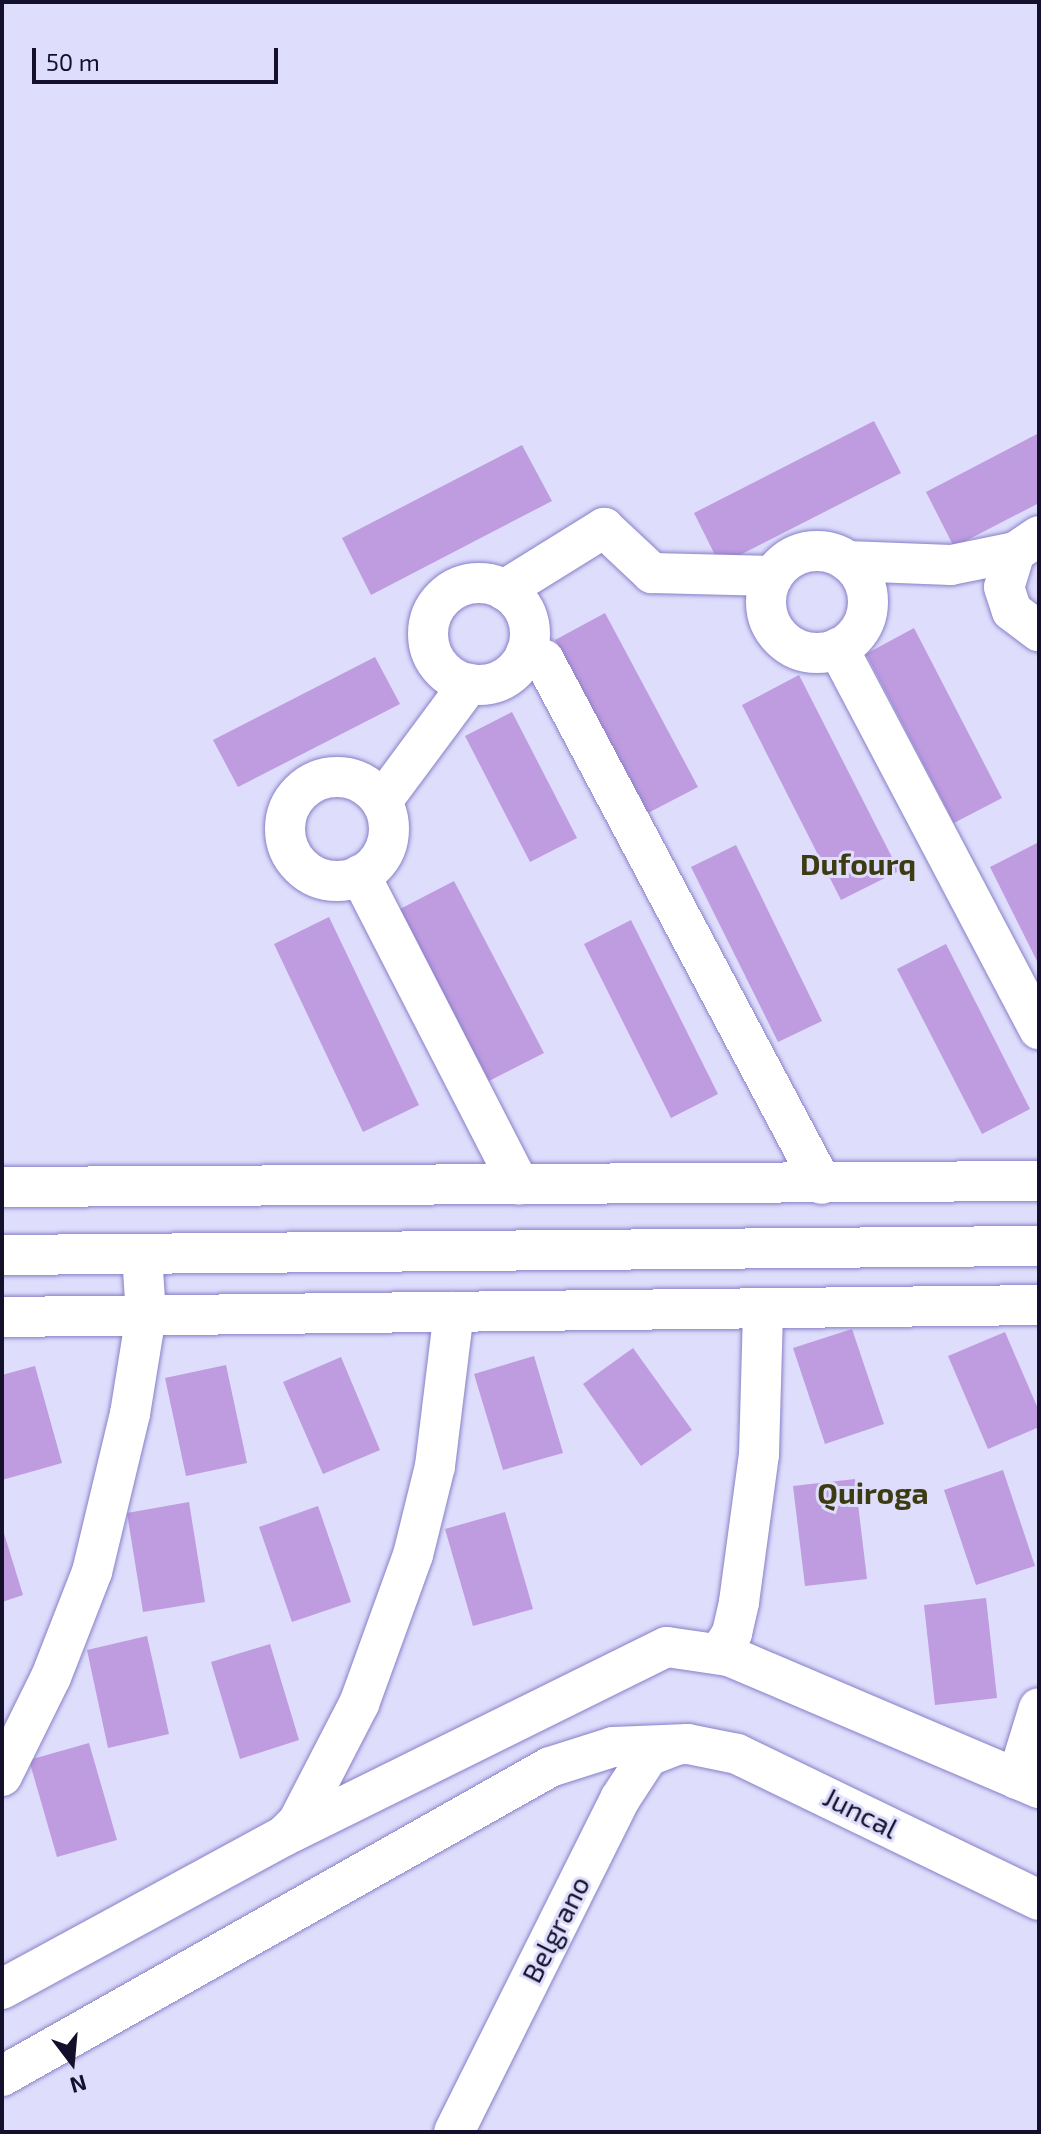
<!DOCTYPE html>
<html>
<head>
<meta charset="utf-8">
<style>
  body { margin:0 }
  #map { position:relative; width:1041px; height:2134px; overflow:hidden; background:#deddfc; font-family:"Exo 2",sans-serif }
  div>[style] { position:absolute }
  .building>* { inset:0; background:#bf9be0 }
  .roads { filter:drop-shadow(0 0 2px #8880c7) drop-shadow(0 0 2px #8880c7) }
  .minor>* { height:40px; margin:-20px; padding:0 20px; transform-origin:20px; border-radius:20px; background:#fff }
  .minor>.ring { margin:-20px; padding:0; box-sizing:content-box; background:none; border:40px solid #fff; border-radius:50% }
  span { translate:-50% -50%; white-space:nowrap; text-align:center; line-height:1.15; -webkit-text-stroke:6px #deddfc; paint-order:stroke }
  .street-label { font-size:28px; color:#14102b }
  .neighbourhood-label { font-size:30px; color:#3c3b12; font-weight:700 }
  .frame { position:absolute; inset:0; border:4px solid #14102b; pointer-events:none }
  .north { position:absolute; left:32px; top:2022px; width:80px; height:80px; -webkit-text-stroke:6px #deddfc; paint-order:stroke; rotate:164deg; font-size:22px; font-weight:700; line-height:32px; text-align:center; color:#14102b }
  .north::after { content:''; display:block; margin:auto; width:28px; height:36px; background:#14102b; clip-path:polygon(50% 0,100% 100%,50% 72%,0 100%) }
  .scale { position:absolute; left:32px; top:48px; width:246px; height:36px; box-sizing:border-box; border:4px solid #14102b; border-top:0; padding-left:10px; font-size:24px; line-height:28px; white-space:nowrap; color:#14102b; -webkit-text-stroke:6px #deddfc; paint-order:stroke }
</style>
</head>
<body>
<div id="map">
  <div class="building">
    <div style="clip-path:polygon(874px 421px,901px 473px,720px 565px,694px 513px)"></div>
    <div style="clip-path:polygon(1039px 433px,1039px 503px,954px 547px,926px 492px)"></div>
    <div style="clip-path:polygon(522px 445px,552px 501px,371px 595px,342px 538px)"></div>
    <div style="clip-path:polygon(605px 613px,698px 787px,648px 813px,555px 640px)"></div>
    <div style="clip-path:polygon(914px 628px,1002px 798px,954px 823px,866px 654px)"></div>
    <div style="clip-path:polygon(375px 657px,400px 704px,238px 787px,213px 740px)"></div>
    <div style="clip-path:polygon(799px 675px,899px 871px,841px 900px,742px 705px)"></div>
    <div style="clip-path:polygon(512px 712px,577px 838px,530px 862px,465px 736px)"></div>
    <div style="clip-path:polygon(1039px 842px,1039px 965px,990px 867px)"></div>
    <div style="clip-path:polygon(736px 845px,822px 1021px,778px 1042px,691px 867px)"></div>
    <div style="clip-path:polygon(454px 881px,544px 1053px,489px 1081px,400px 909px)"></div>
    <div style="clip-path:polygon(329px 917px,419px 1105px,363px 1132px,274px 944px)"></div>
    <div style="clip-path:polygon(631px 920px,718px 1094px,671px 1118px,584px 944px)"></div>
    <div style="clip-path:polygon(946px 944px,1030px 1109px,982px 1134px,897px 969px)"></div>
    <div style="clip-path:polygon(852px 1329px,884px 1424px,825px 1444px,793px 1348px)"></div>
    <div style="clip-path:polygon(1005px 1332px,1039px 1411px,1039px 1427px,988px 1449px,948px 1356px)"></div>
    <div style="clip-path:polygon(633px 1348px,692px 1430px,641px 1466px,583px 1384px)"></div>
    <div style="clip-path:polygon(534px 1356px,563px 1453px,503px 1470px,474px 1374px)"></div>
    <div style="clip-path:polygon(341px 1357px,380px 1450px,323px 1474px,283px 1382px)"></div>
    <div style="clip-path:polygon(226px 1365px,247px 1463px,186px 1476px,165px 1378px)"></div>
    <div style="clip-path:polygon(35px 1366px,62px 1463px,2px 1480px,2px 1375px)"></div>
    <div style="clip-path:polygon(1003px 1470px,1035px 1566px,976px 1585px,944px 1490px)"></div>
    <div style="clip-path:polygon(855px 1479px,867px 1579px,805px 1586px,793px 1486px)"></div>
    <div style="clip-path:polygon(189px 1502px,205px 1602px,143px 1612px,127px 1513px)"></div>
    <div style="clip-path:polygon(318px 1506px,351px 1602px,292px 1622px,259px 1527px)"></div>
    <div style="clip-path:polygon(505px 1512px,533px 1609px,473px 1626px,445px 1529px)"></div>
    <div style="clip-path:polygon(2px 1527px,23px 1595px,2px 1602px)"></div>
    <div style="clip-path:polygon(986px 1598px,997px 1698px,935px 1705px,924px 1605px)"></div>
    <div style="clip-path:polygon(147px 1636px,169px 1734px,108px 1748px,87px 1650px)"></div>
    <div style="clip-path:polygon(270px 1644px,299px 1740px,240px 1759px,211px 1662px)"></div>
    <div style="clip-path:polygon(89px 1743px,117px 1840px,57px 1857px,29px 1760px)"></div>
  </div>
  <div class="roads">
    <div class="minor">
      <div style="left:1039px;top:536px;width:29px;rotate:146deg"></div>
      <div style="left:1015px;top:552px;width:37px;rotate:107deg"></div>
      <div style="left:1004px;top:587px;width:25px;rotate:72deg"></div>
      <div style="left:1012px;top:611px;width:34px;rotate:37deg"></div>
      <div class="ring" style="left:766px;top:551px;width:62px;height:62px"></div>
      <div style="left:847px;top:561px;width:104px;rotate:2.2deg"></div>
      <div style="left:951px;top:565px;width:65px;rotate:-11.5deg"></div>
      <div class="ring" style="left:428px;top:583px;width:62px;height:62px"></div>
      <div style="left:504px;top:590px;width:118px;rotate:-31.8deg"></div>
      <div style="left:604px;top:528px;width:66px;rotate:43.2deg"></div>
      <div style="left:652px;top:573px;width:121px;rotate:1.4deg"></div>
      <div style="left:838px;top:648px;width:431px;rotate:62.2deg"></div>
      <div style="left:526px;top:653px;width:19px;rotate:21deg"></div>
      <div style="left:544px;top:660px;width:593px;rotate:62.05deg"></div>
      <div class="ring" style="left:285px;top:777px;width:64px;height:64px"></div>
      <div style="left:382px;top:801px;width:146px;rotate:-53.4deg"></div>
      <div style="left:360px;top:875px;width:348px;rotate:62.8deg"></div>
      <div style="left:2px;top:1187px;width:1037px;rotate:-0.33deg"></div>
      <div style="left:2px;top:1255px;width:1037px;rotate:-0.5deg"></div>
      <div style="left:2px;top:1317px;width:1037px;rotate:-0.66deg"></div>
      <div style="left:719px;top:1654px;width:25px;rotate:-58deg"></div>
      <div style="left:732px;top:1633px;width:32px;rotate:-77deg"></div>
      <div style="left:739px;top:1602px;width:148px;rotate:-82.3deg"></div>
      <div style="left:759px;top:1455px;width:147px;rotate:-88.4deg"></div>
      <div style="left:2px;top:1776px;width:110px;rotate:-63.7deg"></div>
      <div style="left:51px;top:1677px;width:113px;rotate:-68.7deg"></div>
      <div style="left:92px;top:1572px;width:163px;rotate:-76.5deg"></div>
      <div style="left:130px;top:1414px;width:100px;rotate:-80.8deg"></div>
      <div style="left:146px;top:1315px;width:61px;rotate:-93.8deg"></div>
      <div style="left:1017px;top:1779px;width:74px;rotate:-72.8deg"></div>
      <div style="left:290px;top:1833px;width:420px;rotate:-26.3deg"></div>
      <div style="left:667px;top:1647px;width:63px;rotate:8.3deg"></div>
      <div style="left:729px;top:1656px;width:337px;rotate:23.1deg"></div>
      <div style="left:2px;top:1989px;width:321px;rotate:-28.5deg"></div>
      <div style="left:284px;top:1836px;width:20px;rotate:-45deg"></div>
      <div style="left:298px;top:1822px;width:133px;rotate:-62.7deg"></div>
      <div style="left:359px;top:1704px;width:158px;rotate:-70.1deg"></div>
      <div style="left:413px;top:1555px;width:92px;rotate:-76.1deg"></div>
      <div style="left:435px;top:1466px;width:155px;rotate:-83deg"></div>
      <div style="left:2px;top:2076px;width:629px;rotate:-29.42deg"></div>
      <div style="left:550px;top:1767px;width:66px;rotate:-17.6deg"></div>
      <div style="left:613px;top:1747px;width:75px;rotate:-2.3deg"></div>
      <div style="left:688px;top:1744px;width:50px;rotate:11.5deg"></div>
      <div style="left:737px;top:1754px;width:335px;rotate:25.8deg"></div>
      <div style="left:454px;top:2132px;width:372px;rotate:-63.5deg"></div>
      <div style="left:620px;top:1799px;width:51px;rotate:-56.9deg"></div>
      <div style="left:648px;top:1756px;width:31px;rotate:-21deg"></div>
    </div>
  </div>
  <div class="street-label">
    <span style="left:861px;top:1812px;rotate:27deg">Juncal</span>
    <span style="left:555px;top:1929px;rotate:-63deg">Belgrano</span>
  </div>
  <div class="neighbourhood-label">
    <span style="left:858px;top:863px">Dufourq</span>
    <span style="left:873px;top:1492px">Quiroga</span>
  </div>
  <div class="frame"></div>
  <div class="north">N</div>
  <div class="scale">50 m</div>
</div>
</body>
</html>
